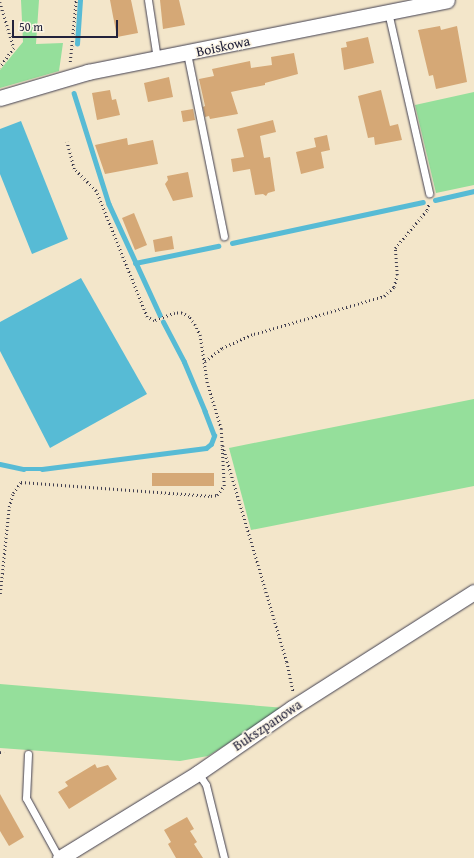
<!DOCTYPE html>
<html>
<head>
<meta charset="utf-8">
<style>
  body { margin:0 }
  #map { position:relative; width:474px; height:858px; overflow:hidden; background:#f3e6ca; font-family:"Gentium Book Plus",serif }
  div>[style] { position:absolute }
  .green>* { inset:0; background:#95df9b }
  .water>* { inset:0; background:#57bbd5 }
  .stream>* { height:4.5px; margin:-2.25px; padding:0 2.25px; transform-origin:2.25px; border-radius:2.25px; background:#57bbd5 }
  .building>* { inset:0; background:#d5a876 }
  .path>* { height:2.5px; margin-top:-1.25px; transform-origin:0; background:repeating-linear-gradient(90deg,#413f50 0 1px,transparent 0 4px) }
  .roads { filter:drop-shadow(0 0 1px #413f50) drop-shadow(0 0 1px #413f50) }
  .service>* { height:7px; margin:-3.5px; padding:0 3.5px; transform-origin:3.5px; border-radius:3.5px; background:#fff }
  .minor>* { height:15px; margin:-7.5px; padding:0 7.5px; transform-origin:7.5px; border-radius:7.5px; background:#fff }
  span { translate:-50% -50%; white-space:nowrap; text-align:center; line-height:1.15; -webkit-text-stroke:3px #fcf5e5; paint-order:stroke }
  .street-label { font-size:14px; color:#22223b }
  .scale { position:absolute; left:12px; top:20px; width:106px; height:18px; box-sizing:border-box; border:2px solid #22223b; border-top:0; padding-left:5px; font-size:12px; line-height:14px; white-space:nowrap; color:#22223b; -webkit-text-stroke:3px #fcf5e5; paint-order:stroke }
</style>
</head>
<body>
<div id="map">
  <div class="green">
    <div style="clip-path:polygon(21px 0,39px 0,36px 44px,63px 43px,59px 71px,0 88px,0 70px,23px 42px)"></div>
    <div style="clip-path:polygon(474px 92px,474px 185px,436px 193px,415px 105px)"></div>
    <div style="clip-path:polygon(474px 399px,474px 486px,251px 530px,229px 448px)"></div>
    <div style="clip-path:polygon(0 684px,285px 708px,208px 756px,180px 761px,0 748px)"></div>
  </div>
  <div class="water">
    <div style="clip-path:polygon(21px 121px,68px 239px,32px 254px,0 174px,0 129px)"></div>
    <div style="clip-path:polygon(81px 278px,147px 394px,50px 448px,0 351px,0 322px)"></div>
  </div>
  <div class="stream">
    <div style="left:77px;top:44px;width:44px;rotate:-86.1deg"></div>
    <div style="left:74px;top:93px;width:116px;rotate:72.5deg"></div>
    <div style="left:109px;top:204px;width:122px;rotate:65.3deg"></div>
    <div style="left:435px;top:200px;width:40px;rotate:-13deg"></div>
    <div style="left:232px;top:243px;width:195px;rotate:-12.1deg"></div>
    <div style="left:135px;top:263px;width:85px;rotate:-11.6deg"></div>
    <div style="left:0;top:464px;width:24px;rotate:12deg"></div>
    <div style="left:23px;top:469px;width:19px"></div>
    <div style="left:42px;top:469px;width:165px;rotate:-7.3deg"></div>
    <div style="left:206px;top:448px;width:6px;rotate:-39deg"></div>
    <div style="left:211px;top:444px;width:9px;rotate:-69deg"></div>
    <div style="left:214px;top:436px;width:26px;rotate:-111deg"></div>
    <div style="left:205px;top:412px;width:54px;rotate:-112.8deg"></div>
    <div style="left:184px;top:362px;width:45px;rotate:-117.7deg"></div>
  </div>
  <div class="building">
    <div style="clip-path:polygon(110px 0,131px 0,138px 33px,117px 37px)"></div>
    <div style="clip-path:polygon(160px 0,179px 0,185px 25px,163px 29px)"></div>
    <div style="clip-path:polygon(440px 26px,441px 30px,457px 26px,467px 82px,436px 89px,433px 75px,429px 76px,418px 30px)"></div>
    <div style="clip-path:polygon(368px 37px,374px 63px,344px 70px,341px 48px,347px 47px,346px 42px)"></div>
    <div style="clip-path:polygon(294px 53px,298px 74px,265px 83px,265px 85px,231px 92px,238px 114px,210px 119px,209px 116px,205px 117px,203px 107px,205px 106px,199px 79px,214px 76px,212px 69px,250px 61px,251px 68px,272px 65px,271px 57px)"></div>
    <div style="clip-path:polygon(169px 77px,173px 97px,148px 102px,144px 83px)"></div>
    <div style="clip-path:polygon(110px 90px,112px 100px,116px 99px,120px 115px,97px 120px,92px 93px)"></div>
    <div style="clip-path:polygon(381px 90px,390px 126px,398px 124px,402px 140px,375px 145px,374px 137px,368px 138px,358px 96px)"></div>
    <div style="clip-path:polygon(193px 109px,195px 120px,183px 122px,181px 111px)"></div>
    <div style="clip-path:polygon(273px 120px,276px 132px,260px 136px,264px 158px,270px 157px,275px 191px,268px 193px,266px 196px,263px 194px,255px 195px,250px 169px,233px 172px,231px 159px,244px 157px,237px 129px)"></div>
    <div style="clip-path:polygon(327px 135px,330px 150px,321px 152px,324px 168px,301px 174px,296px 152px,316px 147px,314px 138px)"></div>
    <div style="clip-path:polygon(127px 138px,128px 145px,153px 140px,158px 164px,105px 174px,95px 145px)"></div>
    <div style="clip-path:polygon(188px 172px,193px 197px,173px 201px,165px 184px,168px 180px,167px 176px)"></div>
    <div style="clip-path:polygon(134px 213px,147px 245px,135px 250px,122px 218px)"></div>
    <div style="clip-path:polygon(172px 236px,174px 249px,155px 252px,153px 240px)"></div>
    <div style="clip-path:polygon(152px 473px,214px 473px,214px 486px,152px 486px)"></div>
    <div style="clip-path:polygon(95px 764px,97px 768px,108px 765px,117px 779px,69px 809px,58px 792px,68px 786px,65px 782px)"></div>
    <div style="clip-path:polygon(0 794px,24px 837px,9px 846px,0 831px)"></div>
    <div style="clip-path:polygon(187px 817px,194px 829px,190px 831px,197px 842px,194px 844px,203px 858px,176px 858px,168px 844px,171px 842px,164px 830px)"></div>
  </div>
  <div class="path">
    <div style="left:0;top:2px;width:48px;rotate:73.1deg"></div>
    <div style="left:14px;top:48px;width:24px;rotate:126deg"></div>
    <div style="left:70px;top:62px;width:62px;rotate:-84.5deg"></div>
    <div style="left:205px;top:361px;width:21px;rotate:-37deg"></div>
    <div style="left:222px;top:348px;width:35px;rotate:-24deg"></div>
    <div style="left:254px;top:334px;width:135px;rotate:-16.3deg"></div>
    <div style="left:384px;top:296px;width:13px;rotate:-42deg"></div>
    <div style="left:394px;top:287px;width:12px;rotate:-76deg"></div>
    <div style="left:397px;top:275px;width:27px;rotate:-94deg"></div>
    <div style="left:395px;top:248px;width:50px;rotate:-49.9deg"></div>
    <div style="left:427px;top:210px;width:7px;rotate:-74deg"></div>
    <div style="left:223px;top:446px;width:225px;rotate:73.5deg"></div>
    <div style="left:287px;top:662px;width:30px;rotate:78deg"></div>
    <div style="left:0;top:594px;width:87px;rotate:-84.1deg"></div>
    <div style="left:9px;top:507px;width:15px;rotate:-74deg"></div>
    <div style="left:13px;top:493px;width:14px;rotate:-54deg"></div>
    <div style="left:21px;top:482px;width:191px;rotate:4.2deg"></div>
    <div style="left:211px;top:496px;width:6px;rotate:-9deg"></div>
    <div style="left:217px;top:495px;width:11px;rotate:-52deg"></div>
    <div style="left:224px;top:486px;width:57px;rotate:-93deg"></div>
    <div style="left:221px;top:429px;width:48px;rotate:-106.9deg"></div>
    <div style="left:207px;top:383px;width:48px;rotate:-98.5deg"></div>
    <div style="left:200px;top:336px;width:12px;rotate:-114deg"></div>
    <div style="left:195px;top:325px;width:10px;rotate:-127deg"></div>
    <div style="left:189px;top:317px;width:8px;rotate:-150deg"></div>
    <div style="left:182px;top:313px;width:7px;rotate:180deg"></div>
    <div style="left:175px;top:313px;width:22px;rotate:159deg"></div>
    <div style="left:154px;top:321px;width:8px;rotate:-150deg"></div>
    <div style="left:147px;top:317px;width:136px;rotate:-112deg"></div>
    <div style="left:96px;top:191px;width:31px;rotate:-135deg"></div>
    <div style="left:74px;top:169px;width:28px;rotate:-105deg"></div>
    <div style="left:0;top:752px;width:4px;rotate:14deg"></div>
  </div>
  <div class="roads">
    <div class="service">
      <div style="left:148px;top:0;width:60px;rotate:81.3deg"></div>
      <div style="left:388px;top:12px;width:186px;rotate:77.2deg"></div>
      <div style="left:187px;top:53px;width:187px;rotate:78.6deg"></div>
      <div style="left:28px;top:754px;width:44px;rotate:92.6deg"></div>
      <div style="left:26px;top:798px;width:68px;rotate:61.2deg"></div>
      <div style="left:198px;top:773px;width:14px;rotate:56deg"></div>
      <div style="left:206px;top:785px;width:75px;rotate:76.1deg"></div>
    </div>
    <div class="minor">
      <div style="left:0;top:98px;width:92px;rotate:-16.5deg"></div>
      <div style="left:88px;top:72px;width:366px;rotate:-11.3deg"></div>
      <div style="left:60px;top:858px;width:162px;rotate:-31.6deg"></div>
      <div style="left:198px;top:773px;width:114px;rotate:-34.7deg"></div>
      <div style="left:292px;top:708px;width:216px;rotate:-32.5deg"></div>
    </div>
  </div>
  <div class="street-label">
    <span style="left:223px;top:46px;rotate:-12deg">Boiskowa</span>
    <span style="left:267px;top:725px;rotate:-34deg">Bukszpanowa</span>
  </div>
  <div class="scale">50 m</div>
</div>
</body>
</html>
